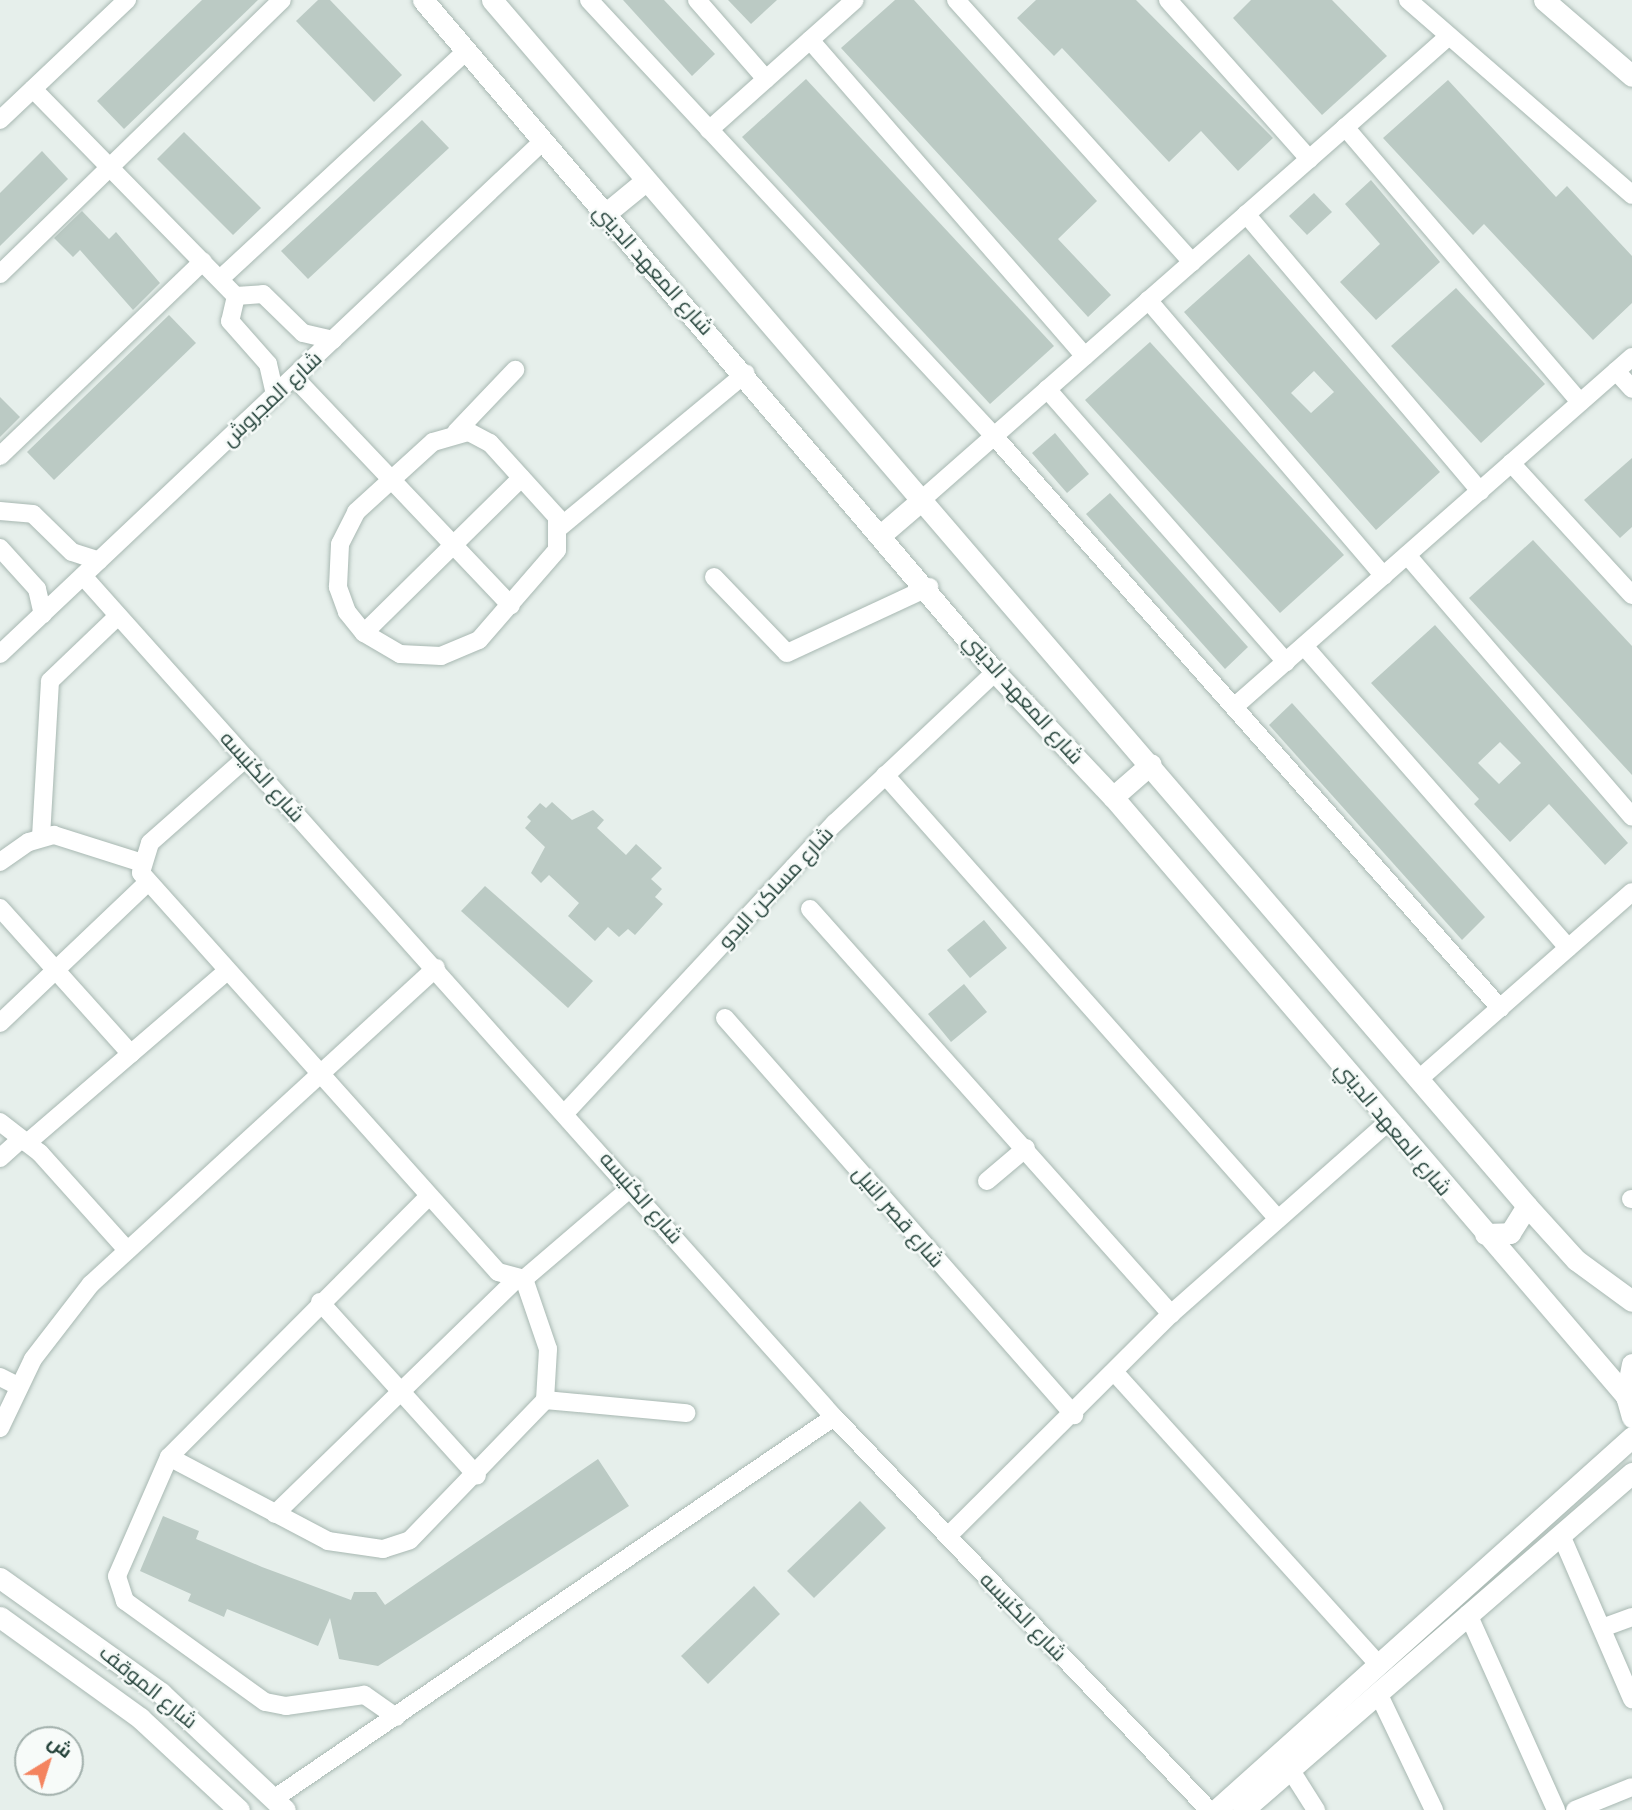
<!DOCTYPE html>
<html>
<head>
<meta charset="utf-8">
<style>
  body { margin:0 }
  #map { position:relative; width:1632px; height:1810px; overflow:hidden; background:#e6efeb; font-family:"Noto Sans",Cairo,sans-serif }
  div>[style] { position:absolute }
  .building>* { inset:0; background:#bbcac4 }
  .roads { filter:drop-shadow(0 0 2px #a8b8b2) drop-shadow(0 0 2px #a8b8b2) }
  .minor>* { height:18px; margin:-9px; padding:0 9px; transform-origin:9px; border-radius:9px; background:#fff }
  .tertiary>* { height:21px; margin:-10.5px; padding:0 10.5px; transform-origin:10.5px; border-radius:10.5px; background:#fff }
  span { translate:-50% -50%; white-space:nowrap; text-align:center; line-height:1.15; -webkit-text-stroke:5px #f7fbf9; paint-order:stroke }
  .street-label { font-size:21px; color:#24423a }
  .north { position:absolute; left:14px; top:1726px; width:70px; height:70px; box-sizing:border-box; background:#f7fbf9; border:2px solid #a3b1ad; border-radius:50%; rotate:38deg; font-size:19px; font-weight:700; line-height:28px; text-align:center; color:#24423a }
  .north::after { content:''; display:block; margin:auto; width:24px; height:32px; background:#f4845f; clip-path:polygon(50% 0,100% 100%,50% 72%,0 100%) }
</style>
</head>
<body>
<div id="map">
  <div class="building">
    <div style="clip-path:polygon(202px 0,258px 0,124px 129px,97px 101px)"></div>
    <div style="clip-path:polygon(318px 0,330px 0,402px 75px,374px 102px,296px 21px)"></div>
    <div style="clip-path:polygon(623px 0,664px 0,715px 54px,692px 76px)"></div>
    <div style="clip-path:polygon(728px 0,777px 0,751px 24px)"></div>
    <div style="clip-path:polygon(895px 0,914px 0,1097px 201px,1058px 239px,1111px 295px,1088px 317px,841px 48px)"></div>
    <div style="clip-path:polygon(1036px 0,1136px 0,1273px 138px,1238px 171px,1201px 131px,1169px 162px,1062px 48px,1054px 56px,1017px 18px)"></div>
    <div style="clip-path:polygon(1251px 0,1332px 0,1387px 56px,1322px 115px,1233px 18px)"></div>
    <div style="clip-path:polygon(806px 79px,1054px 346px,990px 404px,742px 137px)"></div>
    <div style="clip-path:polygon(1448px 80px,1556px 197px,1567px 186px,1632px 256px,1632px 303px,1593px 340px,1484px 224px,1473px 235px,1383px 138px)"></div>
    <div style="clip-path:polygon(422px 120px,449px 148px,308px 279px,281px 251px)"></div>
    <div style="clip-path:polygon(184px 132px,261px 208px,233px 235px,157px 159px)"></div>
    <div style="clip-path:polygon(42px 151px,68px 179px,0 246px,0 193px)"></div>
    <div style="clip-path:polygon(1371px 180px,1440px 262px,1376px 320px,1340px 282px,1380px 244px,1345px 204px)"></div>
    <div style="clip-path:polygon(1314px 193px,1332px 212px,1307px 235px,1289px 216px)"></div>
    <div style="clip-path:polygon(82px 211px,109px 239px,116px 232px,160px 283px,133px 310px,80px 250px,73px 257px,54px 238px)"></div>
    <div style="clip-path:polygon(evenodd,1249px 254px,1440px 472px,1376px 530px,1184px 312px,1249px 254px,1314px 371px,1334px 392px,1311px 413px,1291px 393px,1314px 371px)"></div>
    <div style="clip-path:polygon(1456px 288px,1545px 384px,1481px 443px,1391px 346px)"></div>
    <div style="clip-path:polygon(169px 315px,196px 343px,54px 480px,27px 452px)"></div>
    <div style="clip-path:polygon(1150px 342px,1344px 555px,1280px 613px,1085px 400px)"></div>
    <div style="clip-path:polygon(0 397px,20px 417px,0 437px)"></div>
    <div style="clip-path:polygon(1055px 433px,1089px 474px,1067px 493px,1032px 453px)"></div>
    <div style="clip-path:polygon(1632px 458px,1632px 527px,1620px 538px,1584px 500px)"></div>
    <div style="clip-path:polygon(1110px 493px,1248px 647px,1225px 669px,1086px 514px)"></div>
    <div style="clip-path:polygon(1533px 540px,1632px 646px,1632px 775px,1469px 598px)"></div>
    <div style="clip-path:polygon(evenodd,1435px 625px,1628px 843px,1605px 865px,1549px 804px,1510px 842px,1474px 804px,1479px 799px,1371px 683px,1435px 625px,1500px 742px,1521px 763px,1499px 784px,1478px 763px,1500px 742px)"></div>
    <div style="clip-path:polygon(1292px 703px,1485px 917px,1462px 940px,1269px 725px)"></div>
    <div style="clip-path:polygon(552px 802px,572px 820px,593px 810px,604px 820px,597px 828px,626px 855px,636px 844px,662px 868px,651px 879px,662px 889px,655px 897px,663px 904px,635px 935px,628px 929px,619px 937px,608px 927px,595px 941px,568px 916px,579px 903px,549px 875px,541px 883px,531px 873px,545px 847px,525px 828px,531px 821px,527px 817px,540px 803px,546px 808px)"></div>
    <div style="clip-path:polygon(485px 886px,593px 981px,568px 1008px,461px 911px)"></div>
    <div style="clip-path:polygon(984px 920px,1007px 948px,970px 978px,947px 950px)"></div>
    <div style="clip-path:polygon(964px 984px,987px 1012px,951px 1042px,928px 1014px)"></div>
    <div style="clip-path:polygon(598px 1459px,629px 1506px,378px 1666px,339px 1659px,330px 1618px,318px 1646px,227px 1609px,224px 1617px,188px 1601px,191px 1594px,140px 1571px,163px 1516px,199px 1531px,196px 1539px,262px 1567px,351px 1600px,354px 1592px,376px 1592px,385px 1605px)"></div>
    <div style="clip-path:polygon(860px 1501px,886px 1528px,814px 1598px,787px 1571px)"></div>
    <div style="clip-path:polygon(754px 1586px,780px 1614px,708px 1684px,681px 1656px)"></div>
  </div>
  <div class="roads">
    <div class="minor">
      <div style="left:589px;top:0;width:595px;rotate:47.11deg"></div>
      <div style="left:994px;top:436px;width:764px;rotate:48.5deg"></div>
      <div style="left:697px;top:0;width:105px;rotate:48.9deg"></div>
      <div style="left:956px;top:0;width:353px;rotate:48deg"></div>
      <div style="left:1168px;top:0;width:213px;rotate:48.4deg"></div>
      <div style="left:1408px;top:0;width:297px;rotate:41deg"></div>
      <div style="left:810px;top:40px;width:419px;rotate:49deg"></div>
      <div style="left:33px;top:89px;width:290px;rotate:45.6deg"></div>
      <div style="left:0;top:120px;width:175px;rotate:-43.4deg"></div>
      <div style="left:1345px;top:127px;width:362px;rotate:49.5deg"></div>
      <div style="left:709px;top:130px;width:195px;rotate:-41.7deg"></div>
      <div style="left:1246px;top:214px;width:363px;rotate:49.8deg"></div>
      <div style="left:0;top:274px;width:393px;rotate:-44.2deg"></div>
      <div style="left:220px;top:279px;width:335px;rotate:-42.8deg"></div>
      <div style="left:236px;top:296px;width:26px;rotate:103deg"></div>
      <div style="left:230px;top:321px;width:57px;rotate:48.5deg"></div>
      <div style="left:268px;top:364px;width:32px;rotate:77deg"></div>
      <div style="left:236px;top:296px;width:27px;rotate:-4deg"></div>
      <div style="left:263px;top:294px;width:56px;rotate:44.3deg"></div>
      <div style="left:303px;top:333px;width:31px;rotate:13deg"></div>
      <div style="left:1148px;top:300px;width:363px;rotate:49.5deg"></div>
      <div style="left:1616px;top:371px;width:24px;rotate:48deg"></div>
      <div style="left:294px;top:377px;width:315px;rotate:46.5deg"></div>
      <div style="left:1047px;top:389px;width:363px;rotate:48.8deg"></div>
      <div style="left:456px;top:432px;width:86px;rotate:-46.4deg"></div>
      <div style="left:469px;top:432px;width:24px;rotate:28deg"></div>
      <div style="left:490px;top:443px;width:100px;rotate:47.8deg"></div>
      <div style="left:557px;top:517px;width:33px;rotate:90deg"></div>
      <div style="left:557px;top:550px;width:119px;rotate:130.9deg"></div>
      <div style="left:479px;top:640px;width:41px;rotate:157.2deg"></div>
      <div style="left:441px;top:656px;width:41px;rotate:-177.2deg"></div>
      <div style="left:400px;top:654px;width:42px;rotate:-149.7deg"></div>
      <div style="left:364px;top:633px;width:27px;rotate:-129deg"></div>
      <div style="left:347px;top:612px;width:27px;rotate:-110deg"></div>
      <div style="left:338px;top:587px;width:43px;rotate:-87.3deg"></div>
      <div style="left:340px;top:544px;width:36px;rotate:-63deg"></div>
      <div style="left:356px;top:512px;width:104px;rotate:-42.3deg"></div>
      <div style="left:433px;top:442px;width:37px;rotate:-16deg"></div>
      <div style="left:0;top:456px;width:281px;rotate:-43.8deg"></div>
      <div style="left:1511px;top:463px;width:179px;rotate:47.5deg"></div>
      <div style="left:918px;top:503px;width:707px;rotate:-41.33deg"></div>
      <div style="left:0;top:511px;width:33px;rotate:5deg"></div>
      <div style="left:33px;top:514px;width:54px;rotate:44.3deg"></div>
      <div style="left:72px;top:552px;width:28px;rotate:18deg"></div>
      <div style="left:560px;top:527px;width:241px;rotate:-39.6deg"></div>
      <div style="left:0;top:548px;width:55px;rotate:47.9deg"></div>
      <div style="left:37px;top:589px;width:26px;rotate:77deg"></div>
      <div style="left:1407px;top:555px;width:345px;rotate:49.3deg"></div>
      <div style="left:83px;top:576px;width:1128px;rotate:48.24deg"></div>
      <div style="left:834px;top:1417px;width:543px;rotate:46.34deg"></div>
      <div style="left:714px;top:577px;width:105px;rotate:46.2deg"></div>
      <div style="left:787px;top:653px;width:157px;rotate:-24.9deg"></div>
      <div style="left:364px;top:633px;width:221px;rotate:-44.6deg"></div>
      <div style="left:1304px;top:646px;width:401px;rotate:48.8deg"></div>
      <div style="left:0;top:654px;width:746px;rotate:-43.37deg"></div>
      <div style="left:1234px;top:707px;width:530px;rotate:-41.33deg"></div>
      <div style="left:246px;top:758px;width:128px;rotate:138.5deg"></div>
      <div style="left:150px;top:843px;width:31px;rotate:107deg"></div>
      <div style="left:141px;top:873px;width:535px;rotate:48.18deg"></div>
      <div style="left:498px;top:1272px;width:27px;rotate:15deg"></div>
      <div style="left:524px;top:1279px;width:143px;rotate:-40.5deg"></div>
      <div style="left:885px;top:775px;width:593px;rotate:48.49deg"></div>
      <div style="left:41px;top:837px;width:156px;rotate:-86.7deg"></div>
      <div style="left:50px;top:681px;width:94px;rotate:-43.7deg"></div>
      <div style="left:0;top:862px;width:35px;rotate:-35deg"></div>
      <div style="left:29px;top:842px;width:26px;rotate:-16deg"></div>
      <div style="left:54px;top:835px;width:89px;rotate:17.6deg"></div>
      <div style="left:0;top:908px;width:196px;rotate:48.1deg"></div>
      <div style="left:810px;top:909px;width:543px;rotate:48.29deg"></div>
      <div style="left:725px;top:1018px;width:529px;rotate:48.68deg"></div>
      <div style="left:0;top:1023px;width:203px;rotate:-43.6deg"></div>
      <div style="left:1419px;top:1079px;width:283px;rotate:-41.3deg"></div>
      <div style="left:566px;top:1112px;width:395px;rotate:-47.1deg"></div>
      <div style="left:835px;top:823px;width:220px;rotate:-43.3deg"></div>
      <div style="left:0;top:1122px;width:51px;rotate:37.8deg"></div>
      <div style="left:40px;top:1153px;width:130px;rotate:48.1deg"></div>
      <div style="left:27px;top:1143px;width:264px;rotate:-40.7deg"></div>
      <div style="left:0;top:1158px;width:28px;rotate:-42deg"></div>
      <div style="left:987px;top:1181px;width:51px;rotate:-40.2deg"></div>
      <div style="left:1631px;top:1199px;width:1px"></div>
      <div style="left:320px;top:1302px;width:234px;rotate:47.9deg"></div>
      <div style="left:1116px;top:1374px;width:391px;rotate:47.9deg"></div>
      <div style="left:0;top:1377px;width:20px;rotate:27deg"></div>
      <div style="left:545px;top:1400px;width:142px;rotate:5.3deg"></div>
      <div style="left:0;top:1428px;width:76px;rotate:-64.4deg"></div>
      <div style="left:33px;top:1359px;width:95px;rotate:-52.3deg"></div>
      <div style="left:91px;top:1284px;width:468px;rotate:-42.5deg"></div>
      <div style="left:169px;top:1457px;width:180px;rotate:27.8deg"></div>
      <div style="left:328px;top:1541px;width:56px;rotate:8.3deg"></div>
      <div style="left:383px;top:1549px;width:28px;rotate:-18deg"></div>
      <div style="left:410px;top:1540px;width:194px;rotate:-46deg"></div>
      <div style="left:545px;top:1400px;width:51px;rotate:-86.6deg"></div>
      <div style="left:548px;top:1349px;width:74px;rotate:-108.9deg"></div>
      <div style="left:275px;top:1514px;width:334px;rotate:-44.2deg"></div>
      <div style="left:1561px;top:1535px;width:179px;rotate:66.6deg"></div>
      <div style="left:948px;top:1536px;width:315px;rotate:-44.9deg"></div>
      <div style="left:1171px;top:1314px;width:291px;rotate:-41.5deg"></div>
      <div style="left:1468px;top:1614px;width:215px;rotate:65.8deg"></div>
      <div style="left:1602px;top:1628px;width:32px;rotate:-20deg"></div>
      <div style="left:1378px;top:1693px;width:130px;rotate:64.4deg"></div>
      <div style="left:396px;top:1717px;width:39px;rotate:-145deg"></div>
      <div style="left:364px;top:1695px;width:79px;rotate:172deg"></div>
      <div style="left:286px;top:1706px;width:21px;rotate:-169deg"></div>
      <div style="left:265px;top:1702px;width:173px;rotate:-144.2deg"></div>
      <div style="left:125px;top:1601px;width:26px;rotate:-108deg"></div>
      <div style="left:117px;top:1576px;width:130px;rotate:-66.4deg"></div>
      <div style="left:169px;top:1457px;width:368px;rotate:-45.1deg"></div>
      <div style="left:1290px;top:1769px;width:49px;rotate:57.6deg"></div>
      <div style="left:275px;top:1798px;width:676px;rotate:-34.28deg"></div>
      <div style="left:1575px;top:1810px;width:61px;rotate:-22deg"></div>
    </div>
    <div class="tertiary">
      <div style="left:423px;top:0;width:882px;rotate:49.6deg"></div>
      <div style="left:995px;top:672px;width:172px;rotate:46.7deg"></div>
      <div style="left:1113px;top:797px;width:789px;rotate:49.42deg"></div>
      <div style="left:492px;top:0;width:1589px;rotate:49.36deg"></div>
      <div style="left:1527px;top:1206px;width:73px;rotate:47.8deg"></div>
      <div style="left:1576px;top:1260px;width:69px;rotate:36.2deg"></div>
      <div style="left:1544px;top:0;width:116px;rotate:40.8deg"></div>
      <div style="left:605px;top:214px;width:50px;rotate:-39.4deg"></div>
      <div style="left:882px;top:534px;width:48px;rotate:-40.7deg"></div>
      <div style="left:1113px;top:797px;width:50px;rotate:-41deg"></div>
      <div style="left:1485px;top:1234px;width:25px;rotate:-2deg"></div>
      <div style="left:1510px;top:1233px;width:32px;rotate:-58deg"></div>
      <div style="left:1632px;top:1364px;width:33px;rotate:101deg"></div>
      <div style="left:1626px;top:1396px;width:22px;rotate:74deg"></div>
      <div style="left:0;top:1578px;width:198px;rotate:35.5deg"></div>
      <div style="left:161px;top:1693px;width:170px;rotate:43.3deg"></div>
      <div style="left:0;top:1617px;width:173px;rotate:35.8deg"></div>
      <div style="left:140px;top:1718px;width:135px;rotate:42.9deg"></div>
      <div style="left:1216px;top:1810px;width:559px;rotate:-41.88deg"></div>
      <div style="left:1243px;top:1810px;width:515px;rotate:-40.9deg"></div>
    </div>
  </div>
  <div class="street-label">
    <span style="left:654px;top:269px;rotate:48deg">شارع المعهد الديني</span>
    <span style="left:271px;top:398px;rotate:-43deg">شارع المجروش</span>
    <span style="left:1024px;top:698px;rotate:48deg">شارع المعهد الديني</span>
    <span style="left:263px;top:776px;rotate:48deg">شارع الكنيسه</span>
    <span style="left:775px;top:887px;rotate:-47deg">شارع مساكن البدو</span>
    <span style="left:1394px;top:1128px;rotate:50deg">شارع المعهد الديني</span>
    <span style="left:642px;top:1197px;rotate:49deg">شارع الكنيسه</span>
    <span style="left:899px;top:1216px;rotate:49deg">شارع قصر النيل</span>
    <span style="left:1024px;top:1616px;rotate:46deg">شارع الكنيسه</span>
    <span style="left:149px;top:1686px;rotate:39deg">شارع الموقف</span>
  </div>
  <div class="north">ش</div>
</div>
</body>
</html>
